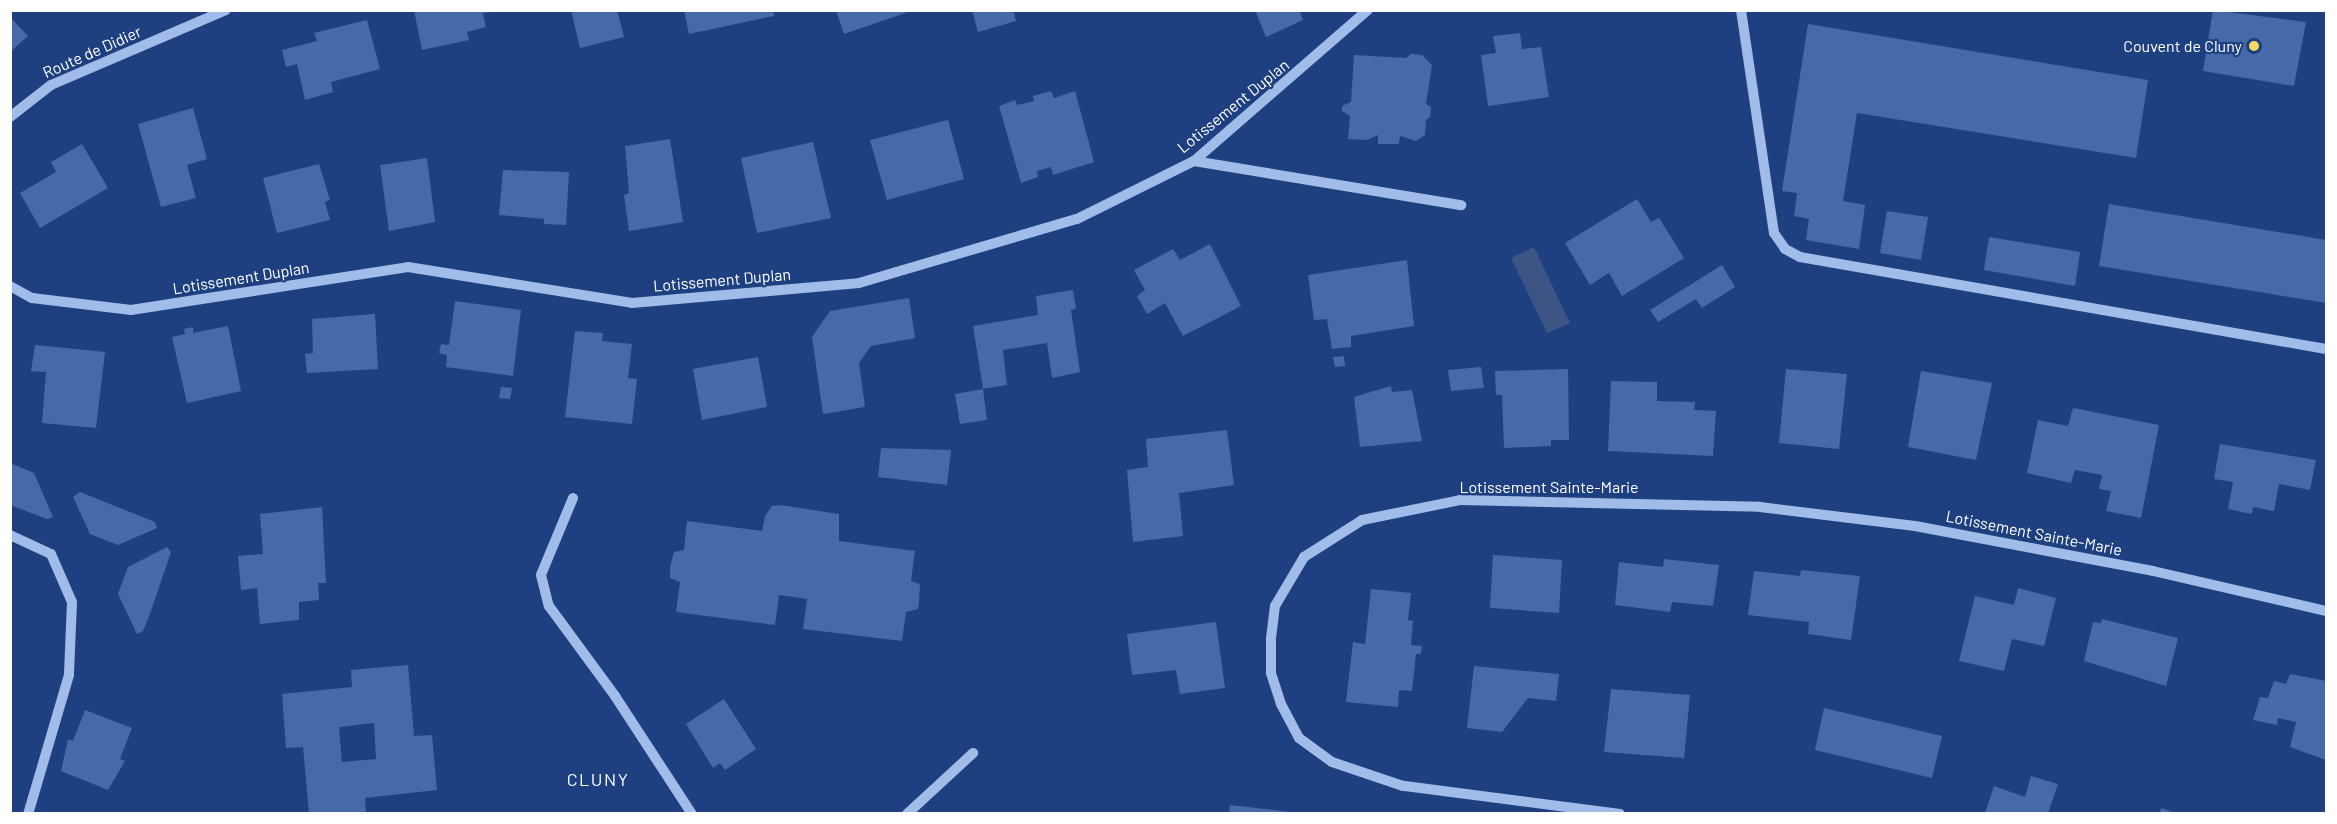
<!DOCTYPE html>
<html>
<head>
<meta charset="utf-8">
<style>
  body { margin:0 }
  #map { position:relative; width:2337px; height:824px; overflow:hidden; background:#1e4080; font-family:Barlow,sans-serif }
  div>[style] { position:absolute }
  .water>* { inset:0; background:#3c5585 }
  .building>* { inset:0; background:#4669aa }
  .minor>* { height:10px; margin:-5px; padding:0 5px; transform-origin:5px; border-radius:5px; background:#a2bce9 }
  .dots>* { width:16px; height:16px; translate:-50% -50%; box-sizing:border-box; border:3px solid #1e4080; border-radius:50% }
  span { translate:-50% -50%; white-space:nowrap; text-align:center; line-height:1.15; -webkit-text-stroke:4.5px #1e4080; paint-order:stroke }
  .poi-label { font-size:16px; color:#fff }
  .right { translate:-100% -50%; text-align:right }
  .street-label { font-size:16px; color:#fff }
  .neighbourhood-label { font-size:18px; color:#fff; letter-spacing:1.5px }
  .frame { position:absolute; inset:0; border:12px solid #fff; pointer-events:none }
</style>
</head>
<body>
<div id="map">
  <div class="water">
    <div style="clip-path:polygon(1534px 247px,1570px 323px,1547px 333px,1511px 258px)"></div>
  </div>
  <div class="building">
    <div style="clip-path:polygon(414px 10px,493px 10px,493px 12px,483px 13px,486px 27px,467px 32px,469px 40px,422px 50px)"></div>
    <div style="clip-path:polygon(571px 10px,617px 10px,624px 37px,580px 48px)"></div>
    <div style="clip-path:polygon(684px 10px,773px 10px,774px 16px,689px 34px)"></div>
    <div style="clip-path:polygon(836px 10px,911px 10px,911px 11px,844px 34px)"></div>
    <div style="clip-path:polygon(972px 10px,1013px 10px,1016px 21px,978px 32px)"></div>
    <div style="clip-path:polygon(1255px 10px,1299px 10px,1303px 20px,1266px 37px)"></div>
    <div style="clip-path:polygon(2213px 10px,2306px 22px,2294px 86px,2203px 71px)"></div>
    <div style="clip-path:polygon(10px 17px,28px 36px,10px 52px)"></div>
    <div style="clip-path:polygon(367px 20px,380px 69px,331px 82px,333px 92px,305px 100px,297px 64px,286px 67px,282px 50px,317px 41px,314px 33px)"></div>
    <div style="clip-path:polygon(1808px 24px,2148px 80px,2136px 158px,1857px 113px,1843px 201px,1865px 205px,1859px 249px,1806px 240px,1809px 219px,1794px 216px,1797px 193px,1782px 191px)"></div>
    <div style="clip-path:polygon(1520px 33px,1522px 49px,1541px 47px,1549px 97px,1488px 106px,1481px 55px,1496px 53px,1493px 36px)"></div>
    <div style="clip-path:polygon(1411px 54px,1422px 55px,1432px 65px,1426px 104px,1431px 107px,1430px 117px,1426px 120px,1425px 135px,1416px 141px,1400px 136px,1399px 144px,1378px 144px,1378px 135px,1367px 140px,1348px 139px,1350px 116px,1342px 111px,1342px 106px,1351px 102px,1354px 55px,1406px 58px)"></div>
    <div style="clip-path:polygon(1051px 91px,1054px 98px,1075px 91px,1094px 162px,1053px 175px,1051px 167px,1037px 171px,1038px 177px,1021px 183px,999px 106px,1015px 100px,1017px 105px,1034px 101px,1033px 96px)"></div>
    <div style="clip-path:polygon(193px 108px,207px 159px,187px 165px,196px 198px,161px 207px,138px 124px)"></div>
    <div style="clip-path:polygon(948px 120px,964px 179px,887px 200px,870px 140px)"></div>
    <div style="clip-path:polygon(670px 139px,683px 222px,629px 231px,624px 195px,629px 193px,625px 146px)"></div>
    <div style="clip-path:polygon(813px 142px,831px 218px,757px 233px,741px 158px)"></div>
    <div style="clip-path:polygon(82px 144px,108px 188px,40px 228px,20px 193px,56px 172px,51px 162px)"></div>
    <div style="clip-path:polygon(427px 158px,435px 222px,389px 231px,380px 165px)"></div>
    <div style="clip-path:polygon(319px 164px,330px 200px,325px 202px,330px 220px,277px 233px,263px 178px)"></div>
    <div style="clip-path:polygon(503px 170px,569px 172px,566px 225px,544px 224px,544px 219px,499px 215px)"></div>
    <div style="clip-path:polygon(1637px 199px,1651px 222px,1659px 218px,1684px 258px,1622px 296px,1609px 273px,1590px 285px,1565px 243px)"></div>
    <div style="clip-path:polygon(2109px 204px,2326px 240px,2326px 303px,2099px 266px)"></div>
    <div style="clip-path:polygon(1887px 211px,1928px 217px,1921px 260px,1880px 253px)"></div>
    <div style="clip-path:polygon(1989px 237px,2080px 252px,2075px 286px,1984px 270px)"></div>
    <div style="clip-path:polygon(1210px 244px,1241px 306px,1183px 336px,1165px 303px,1147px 314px,1137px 296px,1145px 290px,1134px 270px,1173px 249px,1180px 260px)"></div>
    <div style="clip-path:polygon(1407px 260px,1414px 326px,1351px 336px,1351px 347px,1332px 349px,1327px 319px,1314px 320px,1308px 275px)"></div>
    <div style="clip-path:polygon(1722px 265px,1735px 287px,1702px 308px,1696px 299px,1658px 322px,1650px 310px)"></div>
    <div style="clip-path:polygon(1073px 290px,1076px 309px,1071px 310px,1080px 372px,1052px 378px,1047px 343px,1003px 350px,1007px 385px,983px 389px,973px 326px,1038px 315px,1036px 296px)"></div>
    <div style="clip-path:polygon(909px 298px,915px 338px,871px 346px,859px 363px,865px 407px,823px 414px,812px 337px,830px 311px)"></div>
    <div style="clip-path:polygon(455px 301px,521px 310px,513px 376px,446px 367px,447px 355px,439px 353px,441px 344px,449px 345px)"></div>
    <div style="clip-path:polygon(375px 314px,378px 369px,307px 373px,305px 354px,313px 353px,312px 319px)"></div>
    <div style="clip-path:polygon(228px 326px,241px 391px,187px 403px,172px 337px,185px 334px,184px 329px,193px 327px,193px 333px)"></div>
    <div style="clip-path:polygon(575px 331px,603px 333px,602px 341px,632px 344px,628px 378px,637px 379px,632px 424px,565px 417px)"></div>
    <div style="clip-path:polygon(35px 345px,105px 352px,96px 428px,42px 423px,46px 372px,31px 371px)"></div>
    <div style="clip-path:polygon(1344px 356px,1345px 366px,1335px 367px,1333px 357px)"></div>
    <div style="clip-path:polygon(758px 357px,767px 407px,702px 420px,693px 369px)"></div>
    <div style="clip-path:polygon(1481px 367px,1484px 388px,1451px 391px,1448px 370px)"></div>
    <div style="clip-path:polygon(1568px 369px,1569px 440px,1551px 440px,1551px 446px,1504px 448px,1502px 395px,1496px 395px,1495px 371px)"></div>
    <div style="clip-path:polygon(1786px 369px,1847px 374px,1839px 449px,1779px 443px)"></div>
    <div style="clip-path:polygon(1921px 371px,1992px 383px,1976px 460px,1908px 447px)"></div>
    <div style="clip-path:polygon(1611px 381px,1657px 382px,1657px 401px,1695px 402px,1694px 410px,1716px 411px,1713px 456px,1608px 451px)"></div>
    <div style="clip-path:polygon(1391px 386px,1392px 392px,1412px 390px,1422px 441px,1360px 447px,1354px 397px)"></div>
    <div style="clip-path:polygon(501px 387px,512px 388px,510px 399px,499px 398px)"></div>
    <div style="clip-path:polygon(983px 389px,987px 420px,960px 424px,955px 394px)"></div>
    <div style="clip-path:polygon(2073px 408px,2159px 425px,2141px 518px,2106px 511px,2111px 491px,2099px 489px,2102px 475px,2075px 470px,2071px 483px,2027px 473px,2038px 420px,2068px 426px)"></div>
    <div style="clip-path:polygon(1227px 430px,1234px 485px,1179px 493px,1183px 536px,1133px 542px,1127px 470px,1148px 467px,1146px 439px)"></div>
    <div style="clip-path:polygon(2220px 444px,2316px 460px,2310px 490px,2279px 484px,2274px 511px,2253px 507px,2252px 514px,2228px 509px,2233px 482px,2214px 479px)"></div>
    <div style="clip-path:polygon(881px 448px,951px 450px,947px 485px,878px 477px)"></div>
    <div style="clip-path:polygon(10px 463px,34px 473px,53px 517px,47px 519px,10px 505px)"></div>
    <div style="clip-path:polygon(80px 492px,155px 522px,157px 528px,118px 545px,90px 534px,73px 497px)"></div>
    <div style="clip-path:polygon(780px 505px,839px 514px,839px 541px,915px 551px,911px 581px,920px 584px,919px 602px,918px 609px,906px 612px,902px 641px,803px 629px,807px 599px,779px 595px,775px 625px,676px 612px,680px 582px,670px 578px,670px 567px,674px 552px,684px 550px,687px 521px,762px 531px,765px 516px,772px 506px)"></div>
    <div style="clip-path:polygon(322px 507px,326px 583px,318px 583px,319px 600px,299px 602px,299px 620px,260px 624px,257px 588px,241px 590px,238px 556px,263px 554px,260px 514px)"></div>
    <div style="clip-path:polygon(167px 547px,171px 552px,151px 611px,143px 631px,137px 634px,118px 594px,128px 567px)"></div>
    <div style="clip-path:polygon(1493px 555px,1562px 560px,1559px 613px,1490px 608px)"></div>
    <div style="clip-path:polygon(1664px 559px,1719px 565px,1713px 606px,1672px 602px,1670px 612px,1615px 605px,1619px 562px,1663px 567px)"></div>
    <div style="clip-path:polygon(1801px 570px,1860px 576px,1851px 640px,1808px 634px,1809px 622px,1748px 615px,1754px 571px,1800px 576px)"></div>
    <div style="clip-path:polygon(2018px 588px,2056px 598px,2044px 646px,2012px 639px,2004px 671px,1959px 661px,1975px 596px,2014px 605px)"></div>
    <div style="clip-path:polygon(1371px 589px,1411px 593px,1408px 620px,1413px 621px,1411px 645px,1422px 646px,1421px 654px,1416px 654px,1412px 691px,1399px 690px,1398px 707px,1346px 702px,1353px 642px,1365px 644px)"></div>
    <div style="clip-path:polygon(2102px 619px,2178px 638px,2166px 686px,2084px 661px,2093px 622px,2101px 623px)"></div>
    <div style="clip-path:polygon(1216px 622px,1225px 688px,1180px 694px,1176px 670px,1132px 675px,1127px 634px)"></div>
    <div style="clip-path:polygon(evenodd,408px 665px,414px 736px,432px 735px,437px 790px,365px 798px,366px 813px,309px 813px,303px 747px,286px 748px,282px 694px,352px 687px,351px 670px,408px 665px,374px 723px,376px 759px,342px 762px,339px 727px,374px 723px)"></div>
    <div style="clip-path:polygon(1474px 666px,1559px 674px,1556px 701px,1528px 698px,1502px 732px,1467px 728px)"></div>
    <div style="clip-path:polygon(2290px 674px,2326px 681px,2326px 760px,2290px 747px,2296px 722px,2278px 718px,2277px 725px,2253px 720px,2260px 697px,2268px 698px,2274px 681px,2286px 684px)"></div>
    <div style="clip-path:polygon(1611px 689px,1690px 695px,1684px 758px,1604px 752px)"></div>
    <div style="clip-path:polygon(724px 699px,756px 749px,725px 770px,720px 763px,713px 768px,686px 724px)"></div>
    <div style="clip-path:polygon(1824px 708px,1942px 736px,1932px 778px,1815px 750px)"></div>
    <div style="clip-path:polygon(85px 710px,132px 728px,120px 759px,125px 761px,108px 790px,61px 771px,68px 739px,73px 741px)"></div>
    <div style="clip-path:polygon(2031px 776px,2058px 784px,2048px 813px,1985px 813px,1994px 786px,2025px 797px)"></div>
    <div style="clip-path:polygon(1230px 805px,1291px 812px,1291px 813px,1229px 813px)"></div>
    <div style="clip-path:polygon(2161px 808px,2176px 813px,2160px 813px)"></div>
  </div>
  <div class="minor">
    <div style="left:1741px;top:10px;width:225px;rotate:81.6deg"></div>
    <div style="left:1774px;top:233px;width:19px;rotate:55deg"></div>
    <div style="left:1785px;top:249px;width:17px;rotate:28deg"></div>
    <div style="left:1800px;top:257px;width:534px;rotate:9.92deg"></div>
    <div style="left:10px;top:117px;width:52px;rotate:-38deg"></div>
    <div style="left:51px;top:85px;width:190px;rotate:-23.2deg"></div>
    <div style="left:1194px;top:161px;width:271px;rotate:9.4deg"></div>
    <div style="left:10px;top:286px;width:25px;rotate:29deg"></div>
    <div style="left:32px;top:298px;width:100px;rotate:6.9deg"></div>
    <div style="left:131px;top:310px;width:280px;rotate:-8.8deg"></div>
    <div style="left:408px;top:267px;width:227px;rotate:9.1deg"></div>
    <div style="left:632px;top:303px;width:228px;rotate:-5deg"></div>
    <div style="left:859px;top:283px;width:227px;rotate:-16.4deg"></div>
    <div style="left:1077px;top:219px;width:131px;rotate:-26.4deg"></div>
    <div style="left:1194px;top:161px;width:230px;rotate:-41deg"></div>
    <div style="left:573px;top:498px;width:83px;rotate:112.6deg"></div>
    <div style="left:541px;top:575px;width:32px;rotate:76deg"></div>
    <div style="left:549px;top:606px;width:112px;rotate:53.7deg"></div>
    <div style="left:615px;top:696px;width:141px;rotate:56.9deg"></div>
    <div style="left:10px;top:535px;width:45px;rotate:24.9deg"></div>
    <div style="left:51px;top:554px;width:52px;rotate:66.4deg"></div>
    <div style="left:72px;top:602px;width:73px;rotate:92.4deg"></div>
    <div style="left:69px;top:675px;width:145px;rotate:106.4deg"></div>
    <div style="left:907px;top:814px;width:90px;rotate:-42.7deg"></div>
    <div style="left:1620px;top:814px;width:219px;rotate:-172.6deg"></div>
    <div style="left:1403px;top:786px;width:75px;rotate:-161.3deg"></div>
    <div style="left:1332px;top:762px;width:41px;rotate:-144deg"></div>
    <div style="left:1299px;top:738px;width:38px;rotate:-118deg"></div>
    <div style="left:1281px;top:704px;width:33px;rotate:-108deg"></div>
    <div style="left:1271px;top:673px;width:35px;rotate:-90deg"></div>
    <div style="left:1271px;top:638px;width:32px;rotate:-83deg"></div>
    <div style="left:1275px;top:606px;width:57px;rotate:-59.4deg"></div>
    <div style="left:1304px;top:557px;width:69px;rotate:-32.5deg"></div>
    <div style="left:1362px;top:520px;width:100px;rotate:-11.5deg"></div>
    <div style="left:1460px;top:500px;width:300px;rotate:1.3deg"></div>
    <div style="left:1760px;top:507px;width:156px;rotate:7deg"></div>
    <div style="left:1915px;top:526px;width:242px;rotate:10.7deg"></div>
    <div style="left:2153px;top:571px;width:178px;rotate:13deg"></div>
  </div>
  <div class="dots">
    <div style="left:2254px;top:46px;background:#f8da61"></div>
  </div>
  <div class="poi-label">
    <span class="right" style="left:2242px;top:46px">Couvent de Cluny</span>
  </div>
  <div class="street-label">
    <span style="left:92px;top:52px;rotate:-24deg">Route de Didier</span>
    <span style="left:1233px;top:106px;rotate:-39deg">Lotissement Duplan</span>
    <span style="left:241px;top:278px;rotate:-9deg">Lotissement Duplan</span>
    <span style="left:722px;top:280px;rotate:-5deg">Lotissement Duplan</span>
    <span style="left:1549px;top:487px">Lotissement Sainte-Marie</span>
    <span style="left:2034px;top:533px;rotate:11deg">Lotissement Sainte-Marie</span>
  </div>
  <div class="neighbourhood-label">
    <span style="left:598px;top:779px">CLUNY</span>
  </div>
  <div class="frame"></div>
</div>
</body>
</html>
